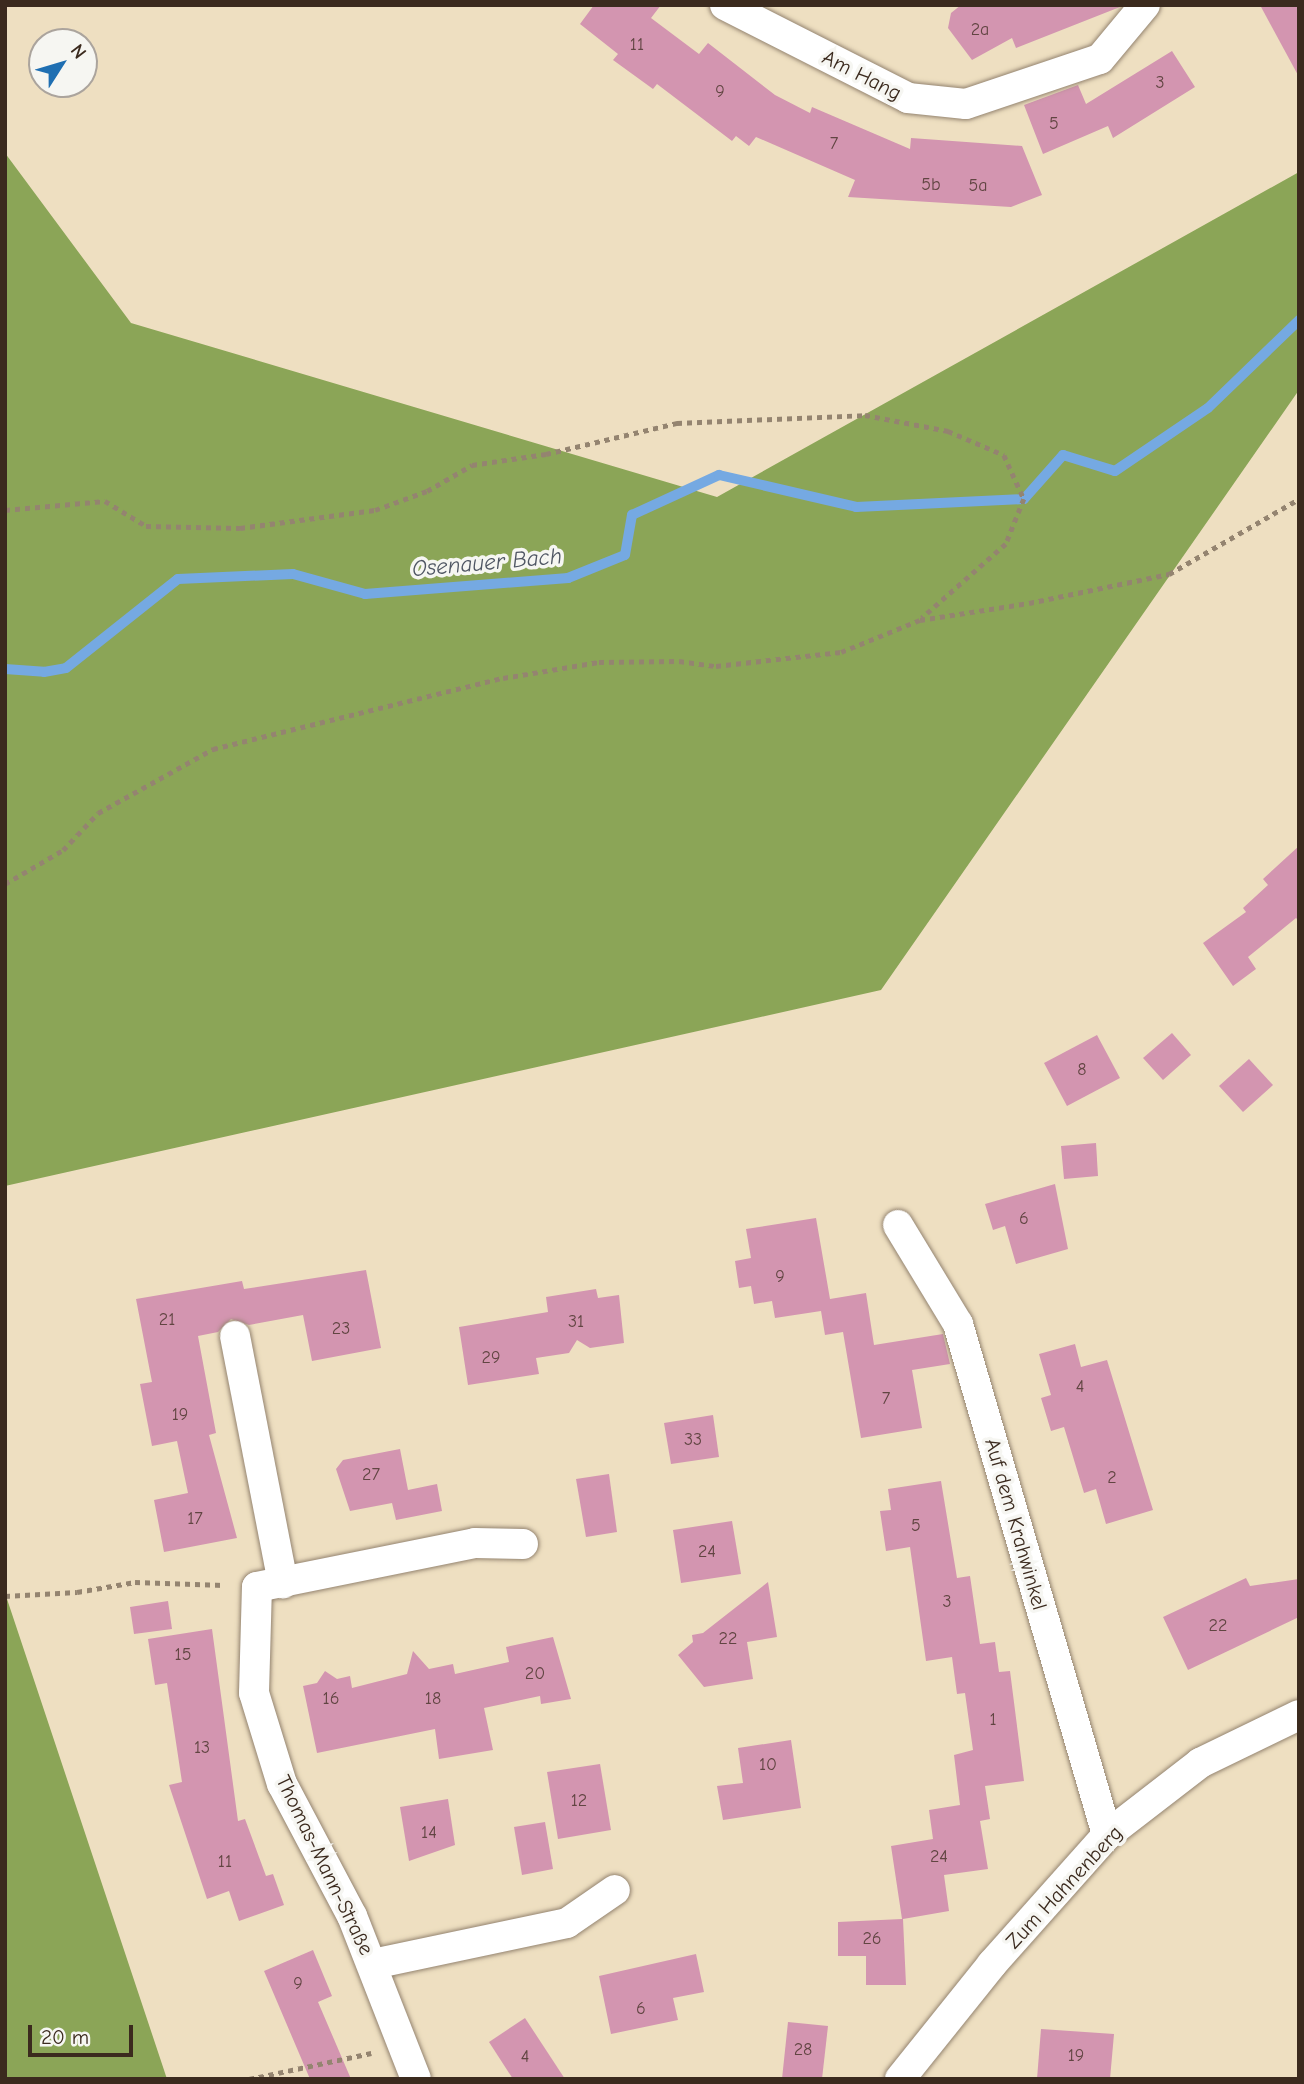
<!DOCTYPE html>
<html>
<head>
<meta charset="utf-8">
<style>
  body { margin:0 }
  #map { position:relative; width:1304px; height:2084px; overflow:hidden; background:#eedfc1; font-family:"Comic Neue",sans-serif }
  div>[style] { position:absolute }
  .forest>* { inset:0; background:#8ba557 }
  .stream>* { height:10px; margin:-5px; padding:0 5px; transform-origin:5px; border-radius:5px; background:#75a9e2 }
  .building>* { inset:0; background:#d395b0 }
  .path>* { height:4.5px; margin-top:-2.25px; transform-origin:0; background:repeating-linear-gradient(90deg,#948470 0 5px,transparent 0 10px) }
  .roads { filter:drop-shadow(0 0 2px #948470) drop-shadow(0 0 2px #948470) }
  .street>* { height:30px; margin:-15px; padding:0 15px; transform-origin:15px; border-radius:15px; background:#fff }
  span { translate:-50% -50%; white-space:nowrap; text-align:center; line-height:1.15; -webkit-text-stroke:7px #f6f6f2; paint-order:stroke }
  .number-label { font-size:18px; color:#614542 }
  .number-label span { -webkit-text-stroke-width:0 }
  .street-label { font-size:21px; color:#3b2a1e }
  .water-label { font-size:23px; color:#4f5663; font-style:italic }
  .frame { position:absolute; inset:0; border:7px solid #3b2a1e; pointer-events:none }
  .north { position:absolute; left:28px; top:28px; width:70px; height:70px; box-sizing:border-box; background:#f6f6f2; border:2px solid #aba49d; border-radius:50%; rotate:53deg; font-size:19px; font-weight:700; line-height:28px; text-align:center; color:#3b2a1e }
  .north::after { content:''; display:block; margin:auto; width:24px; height:32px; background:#1f6fb2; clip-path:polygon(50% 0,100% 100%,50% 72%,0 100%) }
  .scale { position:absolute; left:28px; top:2025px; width:105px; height:32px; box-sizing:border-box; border:4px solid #3b2a1e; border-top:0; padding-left:9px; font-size:21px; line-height:24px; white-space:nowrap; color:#3b2a1e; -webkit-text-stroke:5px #f6f6f2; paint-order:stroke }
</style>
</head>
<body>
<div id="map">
  <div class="forest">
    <div style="clip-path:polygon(5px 153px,131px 323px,717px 497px,1299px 172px,1299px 390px,881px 990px,5px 1186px)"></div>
    <div style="clip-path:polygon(5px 1593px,167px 2079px,5px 2079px)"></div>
  </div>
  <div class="stream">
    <div style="left:5px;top:669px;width:39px;rotate:4deg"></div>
    <div style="left:44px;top:672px;width:22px;rotate:-10deg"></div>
    <div style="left:66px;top:668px;width:143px;rotate:-38.5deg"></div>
    <div style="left:178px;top:579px;width:115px;rotate:-2.5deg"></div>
    <div style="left:293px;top:574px;width:75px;rotate:15.5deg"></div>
    <div style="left:365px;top:594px;width:204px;rotate:-4.5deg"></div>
    <div style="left:568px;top:578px;width:61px;rotate:-22deg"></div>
    <div style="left:625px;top:555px;width:41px;rotate:-80.1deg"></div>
    <div style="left:632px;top:515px;width:96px;rotate:-24.7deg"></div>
    <div style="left:719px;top:475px;width:141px;rotate:13.1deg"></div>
    <div style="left:856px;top:507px;width:168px;rotate:-2.7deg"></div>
    <div style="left:1024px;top:499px;width:59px;rotate:-48.4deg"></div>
    <div style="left:1063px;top:455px;width:54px;rotate:17.1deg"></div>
    <div style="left:1115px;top:471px;width:112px;rotate:-34.1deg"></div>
    <div style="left:1208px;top:408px;width:127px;rotate:-44deg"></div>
  </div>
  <div class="building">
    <div style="clip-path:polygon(594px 5px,661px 5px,651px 18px,699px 54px,708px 43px,775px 95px,810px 113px,812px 107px,910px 149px,911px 138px,1022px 146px,1042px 195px,1011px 207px,848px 197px,855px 180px,756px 137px,749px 146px,736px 136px,732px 141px,657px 84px,653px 89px,613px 60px,618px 54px,580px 24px)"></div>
    <div style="clip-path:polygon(961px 5px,1119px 5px,1120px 7px,1016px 48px,1012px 38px,972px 60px,948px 28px,951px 13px)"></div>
    <div style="clip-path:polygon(1260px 5px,1299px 5px,1299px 77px)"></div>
    <div style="clip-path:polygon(1172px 51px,1195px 87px,1113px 138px,1108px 126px,1043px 154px,1024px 105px,1078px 85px,1086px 104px)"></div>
    <div style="clip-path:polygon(1299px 846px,1299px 921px,1296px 918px,1248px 957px,1256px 969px,1233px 986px,1203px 943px,1246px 912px,1243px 908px,1268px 885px,1263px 879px)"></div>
    <div style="clip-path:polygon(1172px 1033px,1191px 1055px,1163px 1080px,1143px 1058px)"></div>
    <div style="clip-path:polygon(1097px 1035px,1120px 1078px,1067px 1106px,1044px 1063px)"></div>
    <div style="clip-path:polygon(1249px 1059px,1273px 1085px,1243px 1112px,1219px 1086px)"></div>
    <div style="clip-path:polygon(1096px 1143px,1098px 1176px,1064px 1179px,1061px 1146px)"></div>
    <div style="clip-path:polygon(1055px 1184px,1068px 1249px,1016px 1264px,1005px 1226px,993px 1230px,985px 1204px)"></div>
    <div style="clip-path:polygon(816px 1218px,830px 1299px,866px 1293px,874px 1345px,943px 1334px,950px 1364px,912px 1370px,922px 1428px,861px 1438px,843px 1332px,825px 1335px,821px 1311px,775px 1318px,772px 1301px,754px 1304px,751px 1286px,739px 1288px,735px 1261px,751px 1258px,746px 1229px)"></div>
    <div style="clip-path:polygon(366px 1270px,381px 1348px,312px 1361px,303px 1315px,249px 1325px,231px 1319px,218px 1332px,198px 1336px,216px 1433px,209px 1435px,237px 1538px,164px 1552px,154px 1500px,188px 1493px,177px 1441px,152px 1446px,140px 1384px,152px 1382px,136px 1299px,242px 1281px,244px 1289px)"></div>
    <div style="clip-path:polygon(596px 1289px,598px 1298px,619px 1295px,624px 1343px,590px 1348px,577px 1340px,569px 1353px,536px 1358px,539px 1374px,468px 1385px,459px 1327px,548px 1312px,546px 1297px)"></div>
    <div style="clip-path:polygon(1075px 1344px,1081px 1367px,1107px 1360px,1153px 1510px,1106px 1524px,1096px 1489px,1084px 1493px,1064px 1427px,1051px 1431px,1041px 1398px,1051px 1395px,1039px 1354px)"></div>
    <div style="clip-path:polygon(713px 1415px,719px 1457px,671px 1464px,664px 1423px)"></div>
    <div style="clip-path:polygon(400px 1449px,408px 1490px,437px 1484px,442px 1511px,396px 1520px,392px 1503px,350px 1511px,336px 1469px,343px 1460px)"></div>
    <div style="clip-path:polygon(609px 1474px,617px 1532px,586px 1537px,576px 1479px)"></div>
    <div style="clip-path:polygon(941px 1481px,957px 1578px,970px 1576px,980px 1644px,995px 1642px,999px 1672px,1010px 1671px,1024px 1781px,985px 1786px,990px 1819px,980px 1821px,988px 1869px,944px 1875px,949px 1911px,903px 1919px,906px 1985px,866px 1985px,866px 1956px,838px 1956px,838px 1922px,902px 1919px,891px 1846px,933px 1839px,929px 1810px,960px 1805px,954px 1755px,973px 1750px,965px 1693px,957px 1694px,952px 1657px,926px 1661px,910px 1547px,886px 1551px,880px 1511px,891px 1510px,888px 1489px)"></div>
    <div style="clip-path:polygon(732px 1521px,741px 1574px,681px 1583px,673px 1530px)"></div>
    <div style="clip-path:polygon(1246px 1578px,1250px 1586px,1299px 1579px,1299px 1617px,1188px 1670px,1163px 1617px)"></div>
    <div style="clip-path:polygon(768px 1582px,777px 1637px,747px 1642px,753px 1679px,704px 1687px,678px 1655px,693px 1642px,692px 1635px,703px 1633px)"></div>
    <div style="clip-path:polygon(168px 1601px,172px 1629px,134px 1634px,130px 1607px)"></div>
    <div style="clip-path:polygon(212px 1629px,238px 1821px,245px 1819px,266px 1876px,273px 1874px,284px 1905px,239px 1921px,229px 1891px,207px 1899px,169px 1785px,182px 1782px,167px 1683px,155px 1685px,148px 1639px)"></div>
    <div style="clip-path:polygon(553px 1637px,571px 1699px,541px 1704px,540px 1696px,484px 1708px,493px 1750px,439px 1759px,435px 1729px,317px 1753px,303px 1686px,317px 1683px,325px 1671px,337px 1679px,350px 1676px,352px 1688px,407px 1674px,413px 1651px,429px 1669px,453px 1664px,455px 1674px,509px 1662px,506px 1647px)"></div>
    <div style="clip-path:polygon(791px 1740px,801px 1808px,723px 1820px,717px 1786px,743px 1783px,738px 1748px)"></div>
    <div style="clip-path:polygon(600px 1764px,611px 1830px,558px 1839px,547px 1772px)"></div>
    <div style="clip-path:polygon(448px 1799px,455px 1845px,409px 1861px,400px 1807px)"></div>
    <div style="clip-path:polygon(545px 1822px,553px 1869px,522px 1875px,514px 1827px)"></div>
    <div style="clip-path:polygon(313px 1950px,332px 1996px,318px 2002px,351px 2079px,310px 2079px,264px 1971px)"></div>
    <div style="clip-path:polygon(696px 1954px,704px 1992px,673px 1998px,678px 2020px,611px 2034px,599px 1976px)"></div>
    <div style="clip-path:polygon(525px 2018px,565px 2079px,513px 2079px,489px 2042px)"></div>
    <div style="clip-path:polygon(788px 2022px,828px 2026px,822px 2079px,782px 2079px)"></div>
    <div style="clip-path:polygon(1041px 2029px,1114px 2034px,1110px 2079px,1037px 2079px)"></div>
  </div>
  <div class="path">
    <div style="left:5px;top:510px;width:100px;rotate:-5.1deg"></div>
    <div style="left:105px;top:501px;width:48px;rotate:31.4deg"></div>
    <div style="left:146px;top:526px;width:94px;rotate:1.2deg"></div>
    <div style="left:240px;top:528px;width:136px;rotate:-7.6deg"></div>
    <div style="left:375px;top:510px;width:55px;rotate:-20.1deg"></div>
    <div style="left:427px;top:491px;width:52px;rotate:-30deg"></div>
    <div style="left:472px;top:465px;width:75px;rotate:-8.5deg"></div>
    <div style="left:546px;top:454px;width:135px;rotate:-13.3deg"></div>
    <div style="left:677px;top:423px;width:188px;rotate:-2.4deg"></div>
    <div style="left:865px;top:415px;width:85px;rotate:10.9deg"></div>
    <div style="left:948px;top:431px;width:61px;rotate:23.2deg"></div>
    <div style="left:1004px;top:455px;width:48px;rotate:65.6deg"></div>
    <div style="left:1024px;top:499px;width:48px;rotate:111.8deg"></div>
    <div style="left:1006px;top:544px;width:112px;rotate:138.6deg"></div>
    <div style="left:5px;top:884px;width:67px;rotate:-30.4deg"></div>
    <div style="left:63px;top:850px;width:51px;rotate:-46.6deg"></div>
    <div style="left:98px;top:813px;width:132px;rotate:-29.1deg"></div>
    <div style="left:213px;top:749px;width:299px;rotate:-13.8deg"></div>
    <div style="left:503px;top:678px;width:97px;rotate:-9.5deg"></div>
    <div style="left:599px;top:662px;width:80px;rotate:-0.7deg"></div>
    <div style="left:679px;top:661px;width:37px;rotate:8deg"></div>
    <div style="left:716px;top:666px;width:126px;rotate:-6.4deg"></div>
    <div style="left:841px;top:652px;width:85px;rotate:-22.1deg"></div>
    <div style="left:920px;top:620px;width:110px;rotate:-8.9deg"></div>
    <div style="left:1029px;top:603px;width:143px;rotate:-11.7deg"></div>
    <div style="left:1169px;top:574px;width:150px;rotate:-30deg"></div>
    <div style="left:5px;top:1596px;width:72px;rotate:-3.2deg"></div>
    <div style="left:77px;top:1592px;width:59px;rotate:-9.8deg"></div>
    <div style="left:135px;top:1582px;width:89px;rotate:1.9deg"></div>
    <div style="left:249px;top:2079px;width:125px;rotate:-12deg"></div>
  </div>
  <div class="roads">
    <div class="street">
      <div style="left:725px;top:5px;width:205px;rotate:26.9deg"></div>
      <div style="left:908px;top:98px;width:58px;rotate:5.9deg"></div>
      <div style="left:966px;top:104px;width:141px;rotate:-18.6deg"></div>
      <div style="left:1100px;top:59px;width:70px;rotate:-50.2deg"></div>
      <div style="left:898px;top:1225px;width:116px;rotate:58.8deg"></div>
      <div style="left:958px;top:1324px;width:532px;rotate:73.74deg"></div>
      <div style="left:235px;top:1336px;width:252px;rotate:79deg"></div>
      <div style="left:373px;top:1964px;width:198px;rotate:-11.9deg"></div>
      <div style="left:567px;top:1923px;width:58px;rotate:-34.5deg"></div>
      <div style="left:416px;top:2079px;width:175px;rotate:-111.4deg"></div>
      <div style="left:352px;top:1916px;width:149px;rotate:-117.9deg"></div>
      <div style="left:282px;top:1784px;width:95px;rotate:-107.1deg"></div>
      <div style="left:254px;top:1693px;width:106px;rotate:-88.4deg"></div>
      <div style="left:257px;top:1587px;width:222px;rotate:-11.4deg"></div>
      <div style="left:475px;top:1543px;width:48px;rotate:1.2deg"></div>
      <div style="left:900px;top:2079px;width:147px;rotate:-51.3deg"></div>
      <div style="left:992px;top:1964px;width:173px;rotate:-48.3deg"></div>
      <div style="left:1107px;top:1835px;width:118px;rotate:-37.7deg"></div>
      <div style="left:1200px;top:1763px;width:110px;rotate:-25.9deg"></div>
    </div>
  </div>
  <div class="number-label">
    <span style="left:980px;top:30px">2a</span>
    <span style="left:637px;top:45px">11</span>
    <span style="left:1160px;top:83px">3</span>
    <span style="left:720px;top:92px">9</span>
    <span style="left:1054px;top:124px">5</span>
    <span style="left:834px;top:144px">7</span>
    <span style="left:931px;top:185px">5b</span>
    <span style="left:978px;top:186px">5a</span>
    <span style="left:1082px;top:1070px">8</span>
    <span style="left:1024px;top:1219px">6</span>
    <span style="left:780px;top:1277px">9</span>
    <span style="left:167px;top:1320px">21</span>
    <span style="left:576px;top:1322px">31</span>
    <span style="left:341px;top:1329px">23</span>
    <span style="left:491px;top:1358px">29</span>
    <span style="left:1080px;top:1387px">4</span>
    <span style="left:886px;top:1399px">7</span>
    <span style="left:180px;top:1415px">19</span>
    <span style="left:693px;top:1440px">33</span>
    <span style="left:371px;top:1475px">27</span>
    <span style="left:1112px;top:1478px">2</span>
    <span style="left:195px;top:1519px">17</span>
    <span style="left:916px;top:1526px">5</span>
    <span style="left:707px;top:1552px">24</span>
    <span style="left:947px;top:1602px">3</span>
    <span style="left:1218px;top:1626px">22</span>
    <span style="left:728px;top:1639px">22</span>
    <span style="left:183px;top:1655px">15</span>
    <span style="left:535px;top:1674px">20</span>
    <span style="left:331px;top:1699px">16</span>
    <span style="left:433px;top:1699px">18</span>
    <span style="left:993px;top:1720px">1</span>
    <span style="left:202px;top:1748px">13</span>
    <span style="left:768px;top:1765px">10</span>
    <span style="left:579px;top:1801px">12</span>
    <span style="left:429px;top:1833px">14</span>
    <span style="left:939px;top:1857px">24</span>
    <span style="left:225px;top:1862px">11</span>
    <span style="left:872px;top:1939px">26</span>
    <span style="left:298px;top:1984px">9</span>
    <span style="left:641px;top:2009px">6</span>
    <span style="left:803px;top:2050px">28</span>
    <span style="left:1076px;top:2056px">19</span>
    <span style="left:525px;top:2057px">4</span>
  </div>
  <div class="street-label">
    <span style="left:862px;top:75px;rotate:27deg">Am Hang</span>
    <span style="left:1016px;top:1524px;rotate:74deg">Auf dem Krahwinkel</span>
    <span style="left:325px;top:1865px;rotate:64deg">Thomas-Mann-Straße</span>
    <span style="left:1064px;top:1887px;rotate:-47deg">Zum Hahnenberg</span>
  </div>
  <div class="water-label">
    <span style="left:487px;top:563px;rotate:-5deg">Osenauer Bach</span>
  </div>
  <div class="frame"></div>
  <div class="north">N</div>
  <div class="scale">20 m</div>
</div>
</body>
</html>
